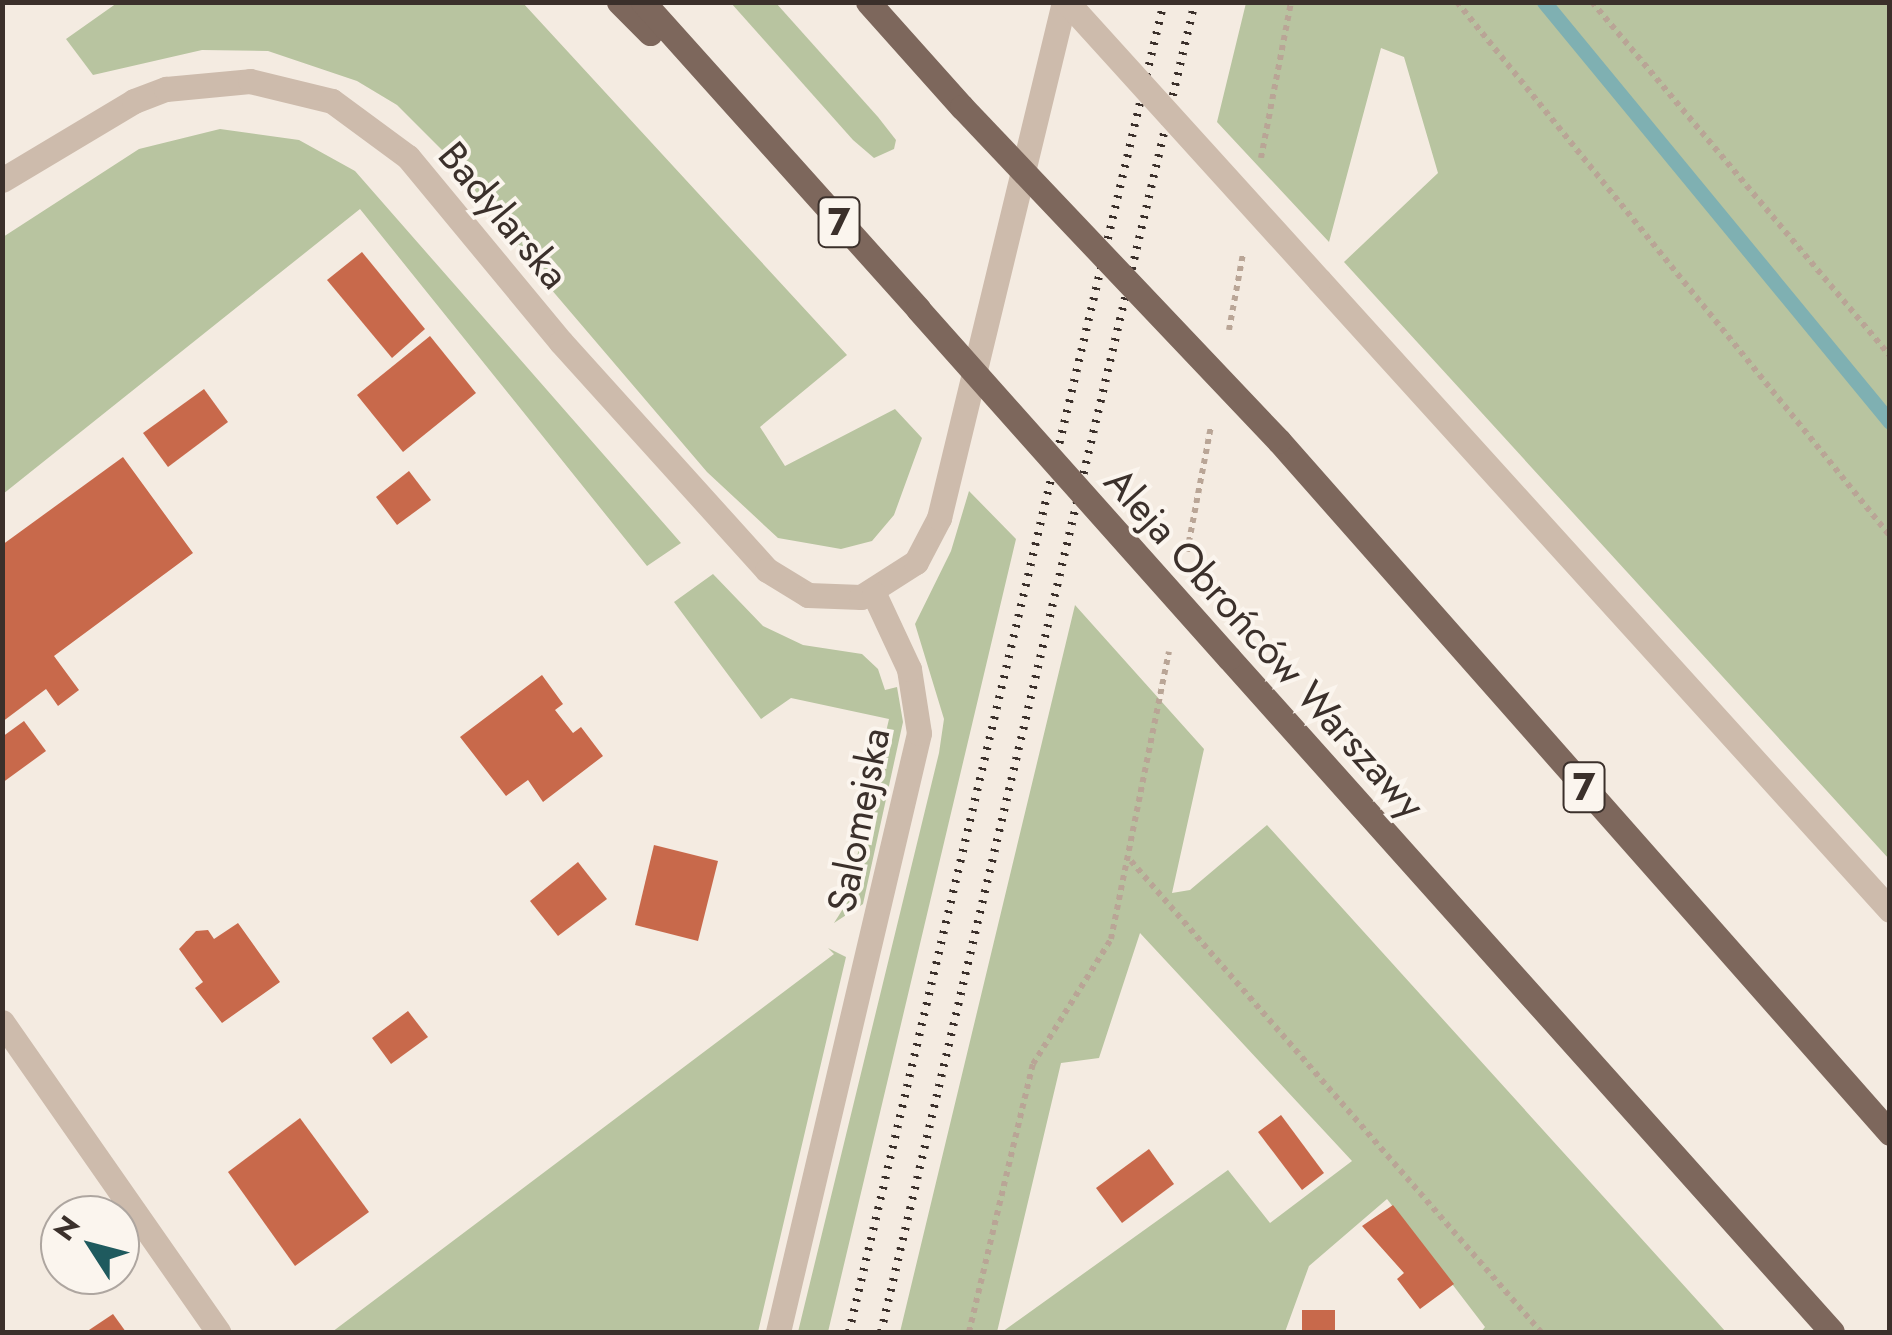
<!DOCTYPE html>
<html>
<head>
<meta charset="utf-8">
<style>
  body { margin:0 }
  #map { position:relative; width:1892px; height:1335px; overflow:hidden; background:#f4ebe1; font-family:Jost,sans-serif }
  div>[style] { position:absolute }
  .green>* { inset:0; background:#b8c4a0 }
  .stream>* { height:15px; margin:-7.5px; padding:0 7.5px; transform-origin:7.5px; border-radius:7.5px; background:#7fb0b2 }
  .building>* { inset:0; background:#c8694b }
  .path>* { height:6px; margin-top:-3px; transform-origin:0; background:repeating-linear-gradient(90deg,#b9a596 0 5px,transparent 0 10px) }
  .minor>* { height:25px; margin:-12.5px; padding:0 12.5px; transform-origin:12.5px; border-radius:12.5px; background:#cdbbac }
  .major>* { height:25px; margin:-12.5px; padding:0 12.5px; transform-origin:12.5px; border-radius:12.5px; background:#7d675c }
  .rail>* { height:8px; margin-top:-4px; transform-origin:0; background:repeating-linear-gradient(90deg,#3b302b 0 2.5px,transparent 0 10.5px) }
  .minor-bridge>* { height:25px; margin:-12.5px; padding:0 12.5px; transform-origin:12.5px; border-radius:12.5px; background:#cdbbac }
  .major-bridge>* { height:25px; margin:-12.5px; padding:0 12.5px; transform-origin:12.5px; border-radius:12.5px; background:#7d675c }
  span { translate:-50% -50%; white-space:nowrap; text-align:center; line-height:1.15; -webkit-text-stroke:8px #fbf5ee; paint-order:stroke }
  .shield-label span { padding:2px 8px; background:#fbf5ee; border:2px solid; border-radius:8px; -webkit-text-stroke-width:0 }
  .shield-label { font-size:38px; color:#3b302b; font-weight:700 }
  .street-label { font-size:40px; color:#3b302b }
  .frame { position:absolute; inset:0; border:5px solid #3b302b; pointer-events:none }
  .north { position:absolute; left:40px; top:1195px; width:100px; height:100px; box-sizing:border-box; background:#fbf5ee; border:2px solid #aea6a0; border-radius:50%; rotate:306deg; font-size:28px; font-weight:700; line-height:40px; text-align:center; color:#3b302b }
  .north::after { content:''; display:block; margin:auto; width:35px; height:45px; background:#1f5a5e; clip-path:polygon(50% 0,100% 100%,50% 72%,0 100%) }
</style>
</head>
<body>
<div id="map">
  <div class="green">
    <div style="clip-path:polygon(117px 3px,523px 3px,847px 355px,760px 427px,785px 466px,895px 409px,922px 438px,894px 515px,872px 541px,841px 549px,778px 538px,707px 472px,533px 268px,453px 161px,397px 105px,357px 81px,268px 51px,202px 50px,93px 75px,66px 39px)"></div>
    <div style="clip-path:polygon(731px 3px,776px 3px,878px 117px,896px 140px,894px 149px,874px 158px,853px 140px)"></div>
    <div style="clip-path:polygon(1246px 3px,1889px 3px,1889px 859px,1344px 262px,1438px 173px,1404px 57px,1381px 48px,1329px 242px,1217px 122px)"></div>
    <div style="clip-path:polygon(220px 129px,299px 140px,355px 171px,681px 543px,647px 566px,360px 209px,3px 494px,3px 237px,139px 149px)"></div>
    <div style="clip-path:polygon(969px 491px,1016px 539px,828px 1332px,798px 1332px,939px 753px,944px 719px,915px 624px,951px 551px)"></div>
    <div style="clip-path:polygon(713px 574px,763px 626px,803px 645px,862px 654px,878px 669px,885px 690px,897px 687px,903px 722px,863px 904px,834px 923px,846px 904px,889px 719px,791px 698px,761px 719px,674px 602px)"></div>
    <div style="clip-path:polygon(1075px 605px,1204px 749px,1172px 893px,1190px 890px,1267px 825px,1726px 1332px,1481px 1332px,1485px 1327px,1387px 1199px,1309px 1266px,1285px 1332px,1002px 1332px,1228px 1170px,1270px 1223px,1352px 1161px,1140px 933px,1099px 1058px,1061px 1063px,997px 1332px,900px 1332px)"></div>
    <div style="clip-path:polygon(828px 948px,846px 957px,758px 1332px,332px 1332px,834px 954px)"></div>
  </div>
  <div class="stream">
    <div style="left:1544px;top:2px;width:544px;rotate:50.52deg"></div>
  </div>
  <div class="building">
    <div style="clip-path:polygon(362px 252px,425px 329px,392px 358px,327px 280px)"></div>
    <div style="clip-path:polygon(430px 336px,476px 393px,403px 452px,357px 395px)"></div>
    <div style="clip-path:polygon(204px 389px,228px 422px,168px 467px,143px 433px)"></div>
    <div style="clip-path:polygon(123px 457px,193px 553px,54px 656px,79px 690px,58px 706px,46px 689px,2px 722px,2px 545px)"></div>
    <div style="clip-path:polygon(409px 471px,431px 500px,397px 525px,376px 497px)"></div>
    <div style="clip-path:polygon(542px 675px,563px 704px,555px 710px,573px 733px,581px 727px,603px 756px,543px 802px,528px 780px,506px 796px,460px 737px)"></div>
    <div style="clip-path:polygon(24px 721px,46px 751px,2px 783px,2px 737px)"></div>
    <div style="clip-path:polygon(654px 845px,718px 861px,698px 941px,635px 925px)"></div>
    <div style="clip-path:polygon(578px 862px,607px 899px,558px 936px,530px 901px)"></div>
    <div style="clip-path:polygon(238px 923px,280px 982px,222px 1023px,195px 988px,203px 982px,179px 949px,196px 931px,208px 930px,214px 939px)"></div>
    <div style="clip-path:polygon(408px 1011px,428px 1037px,391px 1064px,372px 1038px)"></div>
    <div style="clip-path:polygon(1281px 1115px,1324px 1173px,1302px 1190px,1258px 1132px)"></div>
    <div style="clip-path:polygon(300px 1118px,369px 1212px,295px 1266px,228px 1172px)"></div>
    <div style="clip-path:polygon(1149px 1149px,1174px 1184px,1122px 1223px,1096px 1188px)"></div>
    <div style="clip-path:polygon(1393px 1205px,1454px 1284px,1420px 1309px,1397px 1279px,1404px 1273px,1362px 1226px)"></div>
    <div style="clip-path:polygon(1302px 1310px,1335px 1310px,1335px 1332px,1302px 1332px)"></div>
    <div style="clip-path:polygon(113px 1314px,126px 1332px,86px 1332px)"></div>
  </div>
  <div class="path">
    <div style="left:1457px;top:2px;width:687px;rotate:50.96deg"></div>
    <div style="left:1592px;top:2px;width:463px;rotate:49.9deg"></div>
    <div style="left:1261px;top:158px;width:159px;rotate:-79.1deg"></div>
    <div style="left:1229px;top:330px;width:77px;rotate:-79.6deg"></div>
    <div style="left:1187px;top:552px;width:128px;rotate:-79.2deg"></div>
    <div style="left:1131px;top:861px;width:624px;rotate:48.96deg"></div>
    <div style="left:969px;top:1332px;width:276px;rotate:-76.6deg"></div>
    <div style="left:1033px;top:1064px;width:147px;rotate:-58deg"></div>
    <div style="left:1111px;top:939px;width:293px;rotate:-78.6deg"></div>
  </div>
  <div class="minor">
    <div style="left:2px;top:180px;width:154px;rotate:-30.9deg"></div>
    <div style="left:134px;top:101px;width:34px;rotate:-21deg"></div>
    <div style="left:166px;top:89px;width:84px;rotate:-5.4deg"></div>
    <div style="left:250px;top:81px;width:84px;rotate:13.7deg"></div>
    <div style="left:332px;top:101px;width:94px;rotate:36.4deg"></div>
    <div style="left:408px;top:157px;width:240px;rotate:50.4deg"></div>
    <div style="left:561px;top:342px;width:307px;rotate:47.9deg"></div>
    <div style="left:767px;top:570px;width:48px;rotate:31.4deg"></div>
    <div style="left:808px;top:595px;width:53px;rotate:2.2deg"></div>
    <div style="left:861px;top:597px;width:65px;rotate:-32.5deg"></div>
    <div style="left:916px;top:562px;width:50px;rotate:-62.4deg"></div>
    <div style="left:939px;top:518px;width:531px;rotate:-76.38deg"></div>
    <div style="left:1319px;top:280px;width:850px;rotate:47.81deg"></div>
    <div style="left:2px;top:1022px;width:378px;rotate:55.1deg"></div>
    <div style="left:778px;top:1332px;width:615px;rotate:-76.75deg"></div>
    <div style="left:919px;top:733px;width:65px;rotate:-98.9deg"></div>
    <div style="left:909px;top:669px;width:83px;rotate:-115deg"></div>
  </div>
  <div class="major">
    <div style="left:619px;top:2px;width:44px;rotate:45deg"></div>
    <div style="left:643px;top:2px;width:412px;rotate:48.1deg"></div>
    <div style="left:868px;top:2px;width:141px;rotate:48.2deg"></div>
    <div style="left:1279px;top:441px;width:923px;rotate:48.56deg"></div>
    <div style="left:1229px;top:658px;width:904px;rotate:48.18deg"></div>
  </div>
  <div class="rail">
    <div style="left:849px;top:1332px;width:1367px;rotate:-76.68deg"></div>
    <div style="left:881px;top:1332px;width:1367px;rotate:-76.72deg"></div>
  </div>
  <div class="minor-bridge">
    <div style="left:1067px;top:2px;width:375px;rotate:47.8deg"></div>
  </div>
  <div class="major-bridge">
    <div style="left:962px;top:107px;width:460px;rotate:46.5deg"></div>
    <div style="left:918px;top:309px;width:467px;rotate:48.3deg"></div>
  </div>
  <div class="shield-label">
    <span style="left:839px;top:222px">7</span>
    <span style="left:1584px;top:787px">7</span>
  </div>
  <div class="street-label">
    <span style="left:504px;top:215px;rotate:50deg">Badylarska</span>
    <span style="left:1265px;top:643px;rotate:48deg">Aleja Obrońców Warszawy</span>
    <span style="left:858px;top:820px;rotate:-79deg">Salomejska</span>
  </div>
  <div class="frame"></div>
  <div class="north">N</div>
</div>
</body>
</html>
